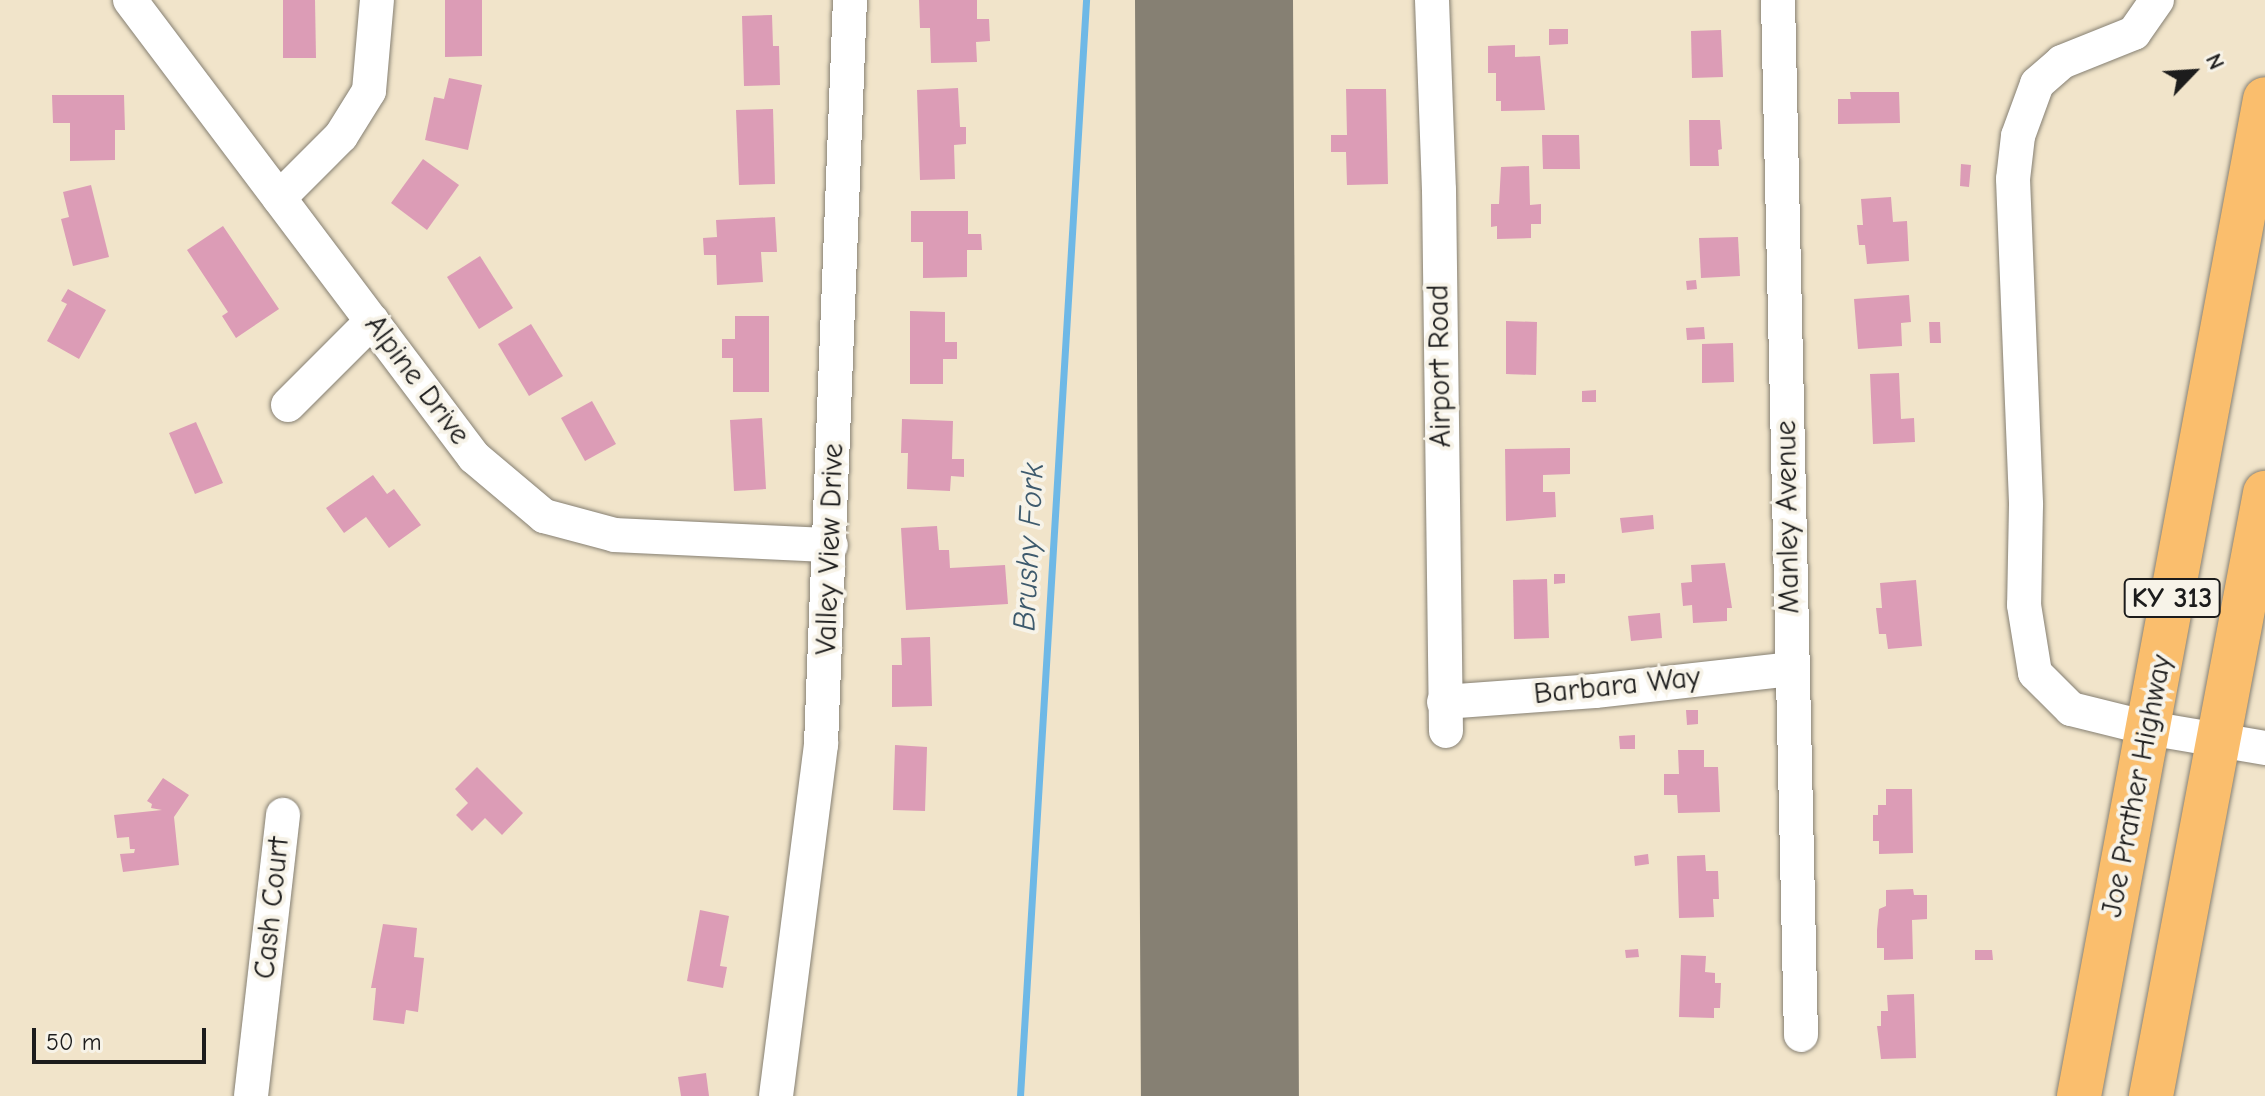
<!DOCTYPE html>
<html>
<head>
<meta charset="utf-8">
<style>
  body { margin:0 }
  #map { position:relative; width:2265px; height:1096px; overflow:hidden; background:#f1e4ca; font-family:"Comic Neue",sans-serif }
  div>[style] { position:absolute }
  .stream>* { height:7px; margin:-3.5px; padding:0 3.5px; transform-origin:3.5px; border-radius:3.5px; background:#6eb8e6 }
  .runway>* { height:158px; margin:-79px; padding:0 79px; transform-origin:79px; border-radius:79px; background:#868073 }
  .building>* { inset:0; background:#dc9cb6 }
  .roads { filter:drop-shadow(0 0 2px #868073) drop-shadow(0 0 2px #868073) }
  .minor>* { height:34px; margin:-17px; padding:0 17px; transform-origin:17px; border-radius:17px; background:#fff }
  .highway>* { height:44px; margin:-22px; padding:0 22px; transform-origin:22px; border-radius:22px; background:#fabe6d }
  span { translate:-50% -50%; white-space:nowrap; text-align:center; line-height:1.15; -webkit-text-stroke:8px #f7f3e8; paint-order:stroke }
  .shield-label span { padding:2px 6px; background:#f7f3e8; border:2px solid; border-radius:6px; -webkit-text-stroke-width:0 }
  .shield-label { font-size:28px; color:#1c1c1c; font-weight:700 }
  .street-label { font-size:30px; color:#1c1c1c }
  .water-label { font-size:32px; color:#3d5a6d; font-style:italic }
  .north { position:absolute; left:2153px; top:32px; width:80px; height:80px; -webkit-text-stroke:6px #f7f3e8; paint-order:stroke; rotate:65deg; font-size:22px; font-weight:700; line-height:32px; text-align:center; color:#1c1c1c }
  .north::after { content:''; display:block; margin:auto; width:28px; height:36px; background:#1c1c1c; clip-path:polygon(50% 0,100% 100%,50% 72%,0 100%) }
  .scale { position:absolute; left:32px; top:1028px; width:174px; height:36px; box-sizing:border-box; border:4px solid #1c1c1c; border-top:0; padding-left:10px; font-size:24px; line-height:28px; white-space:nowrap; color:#1c1c1c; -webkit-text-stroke:6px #f7f3e8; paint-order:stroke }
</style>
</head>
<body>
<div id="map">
  <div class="stream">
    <div style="left:1020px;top:1096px;width:1098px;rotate:-86.55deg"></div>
  </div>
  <div class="runway">
    <div style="left:1214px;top:0;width:1096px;rotate:89.69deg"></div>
  </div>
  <div class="building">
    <div style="clip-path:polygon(283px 0,315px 0,316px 58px,283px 58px)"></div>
    <div style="clip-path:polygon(445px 0,482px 0,482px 56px,445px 57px)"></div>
    <div style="clip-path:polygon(919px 0,977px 0,977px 19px,989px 19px,990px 41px,976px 42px,977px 62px,931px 63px,930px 28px,920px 28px)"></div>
    <div style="clip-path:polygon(772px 15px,773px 46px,779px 46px,780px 85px,744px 86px,742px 16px)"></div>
    <div style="clip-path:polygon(1549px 29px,1568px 29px,1568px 44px,1549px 45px)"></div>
    <div style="clip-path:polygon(1721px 30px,1723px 77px,1692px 78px,1691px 31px)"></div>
    <div style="clip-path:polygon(1515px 45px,1515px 57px,1540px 56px,1545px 110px,1501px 111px,1501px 101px,1496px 101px,1496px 73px,1488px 73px,1488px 46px)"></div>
    <div style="clip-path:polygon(449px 78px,482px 85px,468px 150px,425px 140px,434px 97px,444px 99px)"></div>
    <div style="clip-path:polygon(958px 88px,960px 127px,966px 127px,966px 144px,954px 145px,955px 179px,920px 180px,917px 90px)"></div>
    <div style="clip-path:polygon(1346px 89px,1386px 89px,1388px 184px,1347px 185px,1346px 152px,1331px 152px,1331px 135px,1347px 135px)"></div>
    <div style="clip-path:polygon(1850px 92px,1899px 92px,1900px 123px,1838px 124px,1838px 99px,1851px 99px)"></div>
    <div style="clip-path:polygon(52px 95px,124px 95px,125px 130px,115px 130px,115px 160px,70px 161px,70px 123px,53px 123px)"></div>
    <div style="clip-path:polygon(773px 109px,775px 184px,739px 185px,736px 110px)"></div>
    <div style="clip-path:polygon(1689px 120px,1720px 120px,1722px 149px,1718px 150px,1719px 166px,1690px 166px)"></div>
    <div style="clip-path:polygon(1542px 135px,1579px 135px,1580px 169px,1543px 169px)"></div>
    <div style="clip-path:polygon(423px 159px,459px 185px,427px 230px,391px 203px)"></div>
    <div style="clip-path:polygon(1961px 164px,1971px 165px,1969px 187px,1960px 186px)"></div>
    <div style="clip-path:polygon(1529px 166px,1530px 205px,1541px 204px,1541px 224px,1531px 224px,1531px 238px,1497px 239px,1497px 226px,1491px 227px,1491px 204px,1499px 204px,1501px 167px)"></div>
    <div style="clip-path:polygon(91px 185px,109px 257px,73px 266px,61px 219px,69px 217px,63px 192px)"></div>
    <div style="clip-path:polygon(1891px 197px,1893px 222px,1907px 221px,1909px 261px,1867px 264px,1865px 245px,1859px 245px,1857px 225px,1863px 225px,1861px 199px)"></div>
    <div style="clip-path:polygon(911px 211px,968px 211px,968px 234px,981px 234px,982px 250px,967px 250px,967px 277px,923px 278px,923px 242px,911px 242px)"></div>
    <div style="clip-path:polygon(775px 217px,777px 252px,761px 252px,763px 282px,717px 285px,716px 255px,704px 255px,703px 238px,717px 237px,716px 220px)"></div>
    <div style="clip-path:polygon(223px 226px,279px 309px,236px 338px,222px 316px,228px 312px,187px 250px)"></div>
    <div style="clip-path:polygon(1738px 237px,1740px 276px,1701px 278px,1699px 238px)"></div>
    <div style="clip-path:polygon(480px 256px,513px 308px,479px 329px,447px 277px)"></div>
    <div style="clip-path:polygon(1696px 280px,1697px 289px,1687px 290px,1686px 281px)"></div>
    <div style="clip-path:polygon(68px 289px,106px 310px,79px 359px,47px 341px,67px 304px,61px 301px)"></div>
    <div style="clip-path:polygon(1909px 295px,1911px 322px,1901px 323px,1902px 346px,1858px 349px,1854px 299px)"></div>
    <div style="clip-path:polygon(910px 311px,945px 312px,945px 342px,957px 342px,957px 359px,943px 359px,943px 384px,910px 384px)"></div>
    <div style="clip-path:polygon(735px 316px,769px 316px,769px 392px,733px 392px,733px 358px,722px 358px,722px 339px,735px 339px)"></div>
    <div style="clip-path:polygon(1506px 321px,1537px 322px,1536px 375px,1506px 374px)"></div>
    <div style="clip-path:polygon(1929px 322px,1940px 322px,1941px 343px,1930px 343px)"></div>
    <div style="clip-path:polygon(531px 324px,563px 376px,529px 396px,498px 344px)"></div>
    <div style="clip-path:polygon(1704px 327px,1705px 339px,1687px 340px,1686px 328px)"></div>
    <div style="clip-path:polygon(1733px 343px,1734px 382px,1702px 383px,1702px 344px)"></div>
    <div style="clip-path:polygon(1899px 373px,1901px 419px,1914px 418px,1915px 442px,1873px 444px,1870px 374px)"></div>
    <div style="clip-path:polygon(1596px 390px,1596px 402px,1582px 402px,1582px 391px)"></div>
    <div style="clip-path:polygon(592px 401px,616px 444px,585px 461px,561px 418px)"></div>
    <div style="clip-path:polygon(762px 418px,766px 489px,734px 491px,730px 420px)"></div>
    <div style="clip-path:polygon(902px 419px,953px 421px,952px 459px,964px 459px,964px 477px,951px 476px,950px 491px,907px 489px,908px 453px,901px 453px)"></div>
    <div style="clip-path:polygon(196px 422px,223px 483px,195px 494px,169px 433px)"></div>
    <div style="clip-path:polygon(1570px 448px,1570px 474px,1543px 475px,1543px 492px,1555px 492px,1556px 517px,1506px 521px,1505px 449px)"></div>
    <div style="clip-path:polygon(373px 475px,387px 494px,394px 489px,421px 525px,389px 548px,366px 517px,344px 533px,326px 508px)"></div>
    <div style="clip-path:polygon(1653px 515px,1654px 529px,1622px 533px,1620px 518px)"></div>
    <div style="clip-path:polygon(937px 526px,939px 550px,949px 550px,950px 568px,1005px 565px,1008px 604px,906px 610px,901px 528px)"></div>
    <div style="clip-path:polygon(1725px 563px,1732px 608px,1727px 608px,1727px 621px,1693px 623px,1692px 605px,1683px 606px,1681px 583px,1692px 582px,1691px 565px)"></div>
    <div style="clip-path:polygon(1554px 574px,1565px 574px,1565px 583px,1554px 584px)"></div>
    <div style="clip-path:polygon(1547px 579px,1549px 638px,1514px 639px,1513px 580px)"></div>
    <div style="clip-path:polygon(1916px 580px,1922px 646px,1888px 649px,1886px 634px,1879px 634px,1876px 608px,1882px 608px,1880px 583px)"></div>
    <div style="clip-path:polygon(1660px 613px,1662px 638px,1631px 641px,1628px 616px)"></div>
    <div style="clip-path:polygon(930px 637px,932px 706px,892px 707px,892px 665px,902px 665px,901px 638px)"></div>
    <div style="clip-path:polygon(1686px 710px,1698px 710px,1698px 724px,1687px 725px)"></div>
    <div style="clip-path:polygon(1635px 735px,1635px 749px,1620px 749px,1619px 736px)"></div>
    <div style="clip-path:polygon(895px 745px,927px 747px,925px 811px,893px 810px)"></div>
    <div style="clip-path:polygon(1678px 750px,1704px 750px,1704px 767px,1718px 767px,1720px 812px,1678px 813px,1677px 795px,1664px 795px,1664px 774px,1679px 774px)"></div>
    <div style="clip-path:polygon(477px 767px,523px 813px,502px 835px,485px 818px,472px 831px,456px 815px,468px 803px,455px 789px)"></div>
    <div style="clip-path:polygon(163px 778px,189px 795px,174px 817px,179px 865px,123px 872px,120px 854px,134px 853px,135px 849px,130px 849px,129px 837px,117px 838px,114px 815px,162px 810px,151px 808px,152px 804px,147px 801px)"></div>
    <div style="clip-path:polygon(1886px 789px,1912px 789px,1913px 853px,1879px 854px,1879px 841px,1873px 841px,1873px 815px,1878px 815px,1878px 805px,1886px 805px)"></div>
    <div style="clip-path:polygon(1648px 854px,1649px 864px,1635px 866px,1634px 856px)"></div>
    <div style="clip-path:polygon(1705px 855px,1706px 871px,1718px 871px,1719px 899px,1713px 899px,1714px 917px,1679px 918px,1677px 856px)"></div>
    <div style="clip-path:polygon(1913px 889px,1914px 895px,1927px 895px,1927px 919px,1912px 920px,1913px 959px,1884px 960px,1884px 948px,1877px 948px,1877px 930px,1879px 909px,1886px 906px,1886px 890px)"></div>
    <div style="clip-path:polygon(700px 910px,729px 916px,720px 966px,727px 967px,723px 988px,687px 981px)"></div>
    <div style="clip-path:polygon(383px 924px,417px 928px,414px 957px,424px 958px,418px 1012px,406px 1010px,404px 1024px,373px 1020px,376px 988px,371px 988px)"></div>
    <div style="clip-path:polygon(1638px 949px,1639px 957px,1626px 958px,1625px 950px)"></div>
    <div style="clip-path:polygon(1975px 950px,1992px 950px,1993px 960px,1975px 960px)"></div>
    <div style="clip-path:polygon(1681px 955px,1706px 956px,1705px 972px,1715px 973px,1715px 983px,1721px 983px,1720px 1008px,1714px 1008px,1714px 1018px,1679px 1017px)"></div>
    <div style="clip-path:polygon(1914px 994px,1916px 1058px,1881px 1059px,1877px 1026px,1881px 1026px,1881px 1011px,1888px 1011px,1887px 995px)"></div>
    <div style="clip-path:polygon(706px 1073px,709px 1096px,681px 1096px,678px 1077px)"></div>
  </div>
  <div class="roads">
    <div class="minor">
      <div style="left:130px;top:0;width:572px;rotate:53.03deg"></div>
      <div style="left:474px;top:457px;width:92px;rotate:40.1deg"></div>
      <div style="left:544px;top:516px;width:73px;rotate:15deg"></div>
      <div style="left:615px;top:535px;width:216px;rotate:2.7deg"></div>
      <div style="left:1432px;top:0;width:190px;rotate:87.9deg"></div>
      <div style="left:1439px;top:190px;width:541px;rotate:89.26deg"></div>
      <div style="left:1778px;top:0;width:1035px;rotate:88.73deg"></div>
      <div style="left:2157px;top:0;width:40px;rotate:124.9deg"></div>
      <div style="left:2134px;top:33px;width:78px;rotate:158.1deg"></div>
      <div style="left:2062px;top:62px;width:33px;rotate:139deg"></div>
      <div style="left:2037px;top:84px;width:55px;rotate:110.1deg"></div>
      <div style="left:2018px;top:136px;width:43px;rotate:96.6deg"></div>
      <div style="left:2013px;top:179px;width:326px;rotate:87.7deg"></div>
      <div style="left:2026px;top:505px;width:100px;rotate:91.1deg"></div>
      <div style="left:2024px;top:605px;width:69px;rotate:80.8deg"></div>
      <div style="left:2035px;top:673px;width:51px;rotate:45deg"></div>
      <div style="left:2071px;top:709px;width:79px;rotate:13.9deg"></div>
      <div style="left:2148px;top:728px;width:119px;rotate:9.7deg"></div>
      <div style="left:279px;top:198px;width:88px;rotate:-45deg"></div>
      <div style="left:341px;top:136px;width:53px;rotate:-58.1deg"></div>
      <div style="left:369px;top:91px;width:91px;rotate:-85deg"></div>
      <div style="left:288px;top:405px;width:119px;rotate:-45deg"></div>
      <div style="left:1444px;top:702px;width:151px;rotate:-4.2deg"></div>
      <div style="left:1595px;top:691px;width:197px;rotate:-6.4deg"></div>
      <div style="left:251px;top:1096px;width:283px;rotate:-83.5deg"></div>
      <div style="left:776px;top:1096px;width:355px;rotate:-82.7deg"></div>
      <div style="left:821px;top:744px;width:745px;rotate:-87.77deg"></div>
    </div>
    <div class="highway">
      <div style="left:2079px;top:1096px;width:1014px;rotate:-79.43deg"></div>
      <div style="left:2151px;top:1096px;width:614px;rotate:-79.29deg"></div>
    </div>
  </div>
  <div class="shield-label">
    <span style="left:2172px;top:598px">KY 313</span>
  </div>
  <div class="street-label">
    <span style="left:1440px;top:366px;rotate:-91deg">Airport Road</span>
    <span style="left:417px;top:380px;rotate:53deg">Alpine Drive</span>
    <span style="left:1788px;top:517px;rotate:-91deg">Manley Avenue</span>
    <span style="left:830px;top:549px;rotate:-88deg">Valley View Drive</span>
    <span style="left:1617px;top:686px;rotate:-6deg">Barbara Way</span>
    <span style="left:2137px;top:786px;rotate:-79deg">Joe Prather Highway</span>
    <span style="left:272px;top:908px;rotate:-84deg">Cash Court</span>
  </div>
  <div class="water-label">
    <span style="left:1029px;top:547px;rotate:-87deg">Brushy Fork</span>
  </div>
  <div class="north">N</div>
  <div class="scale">50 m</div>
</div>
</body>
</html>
